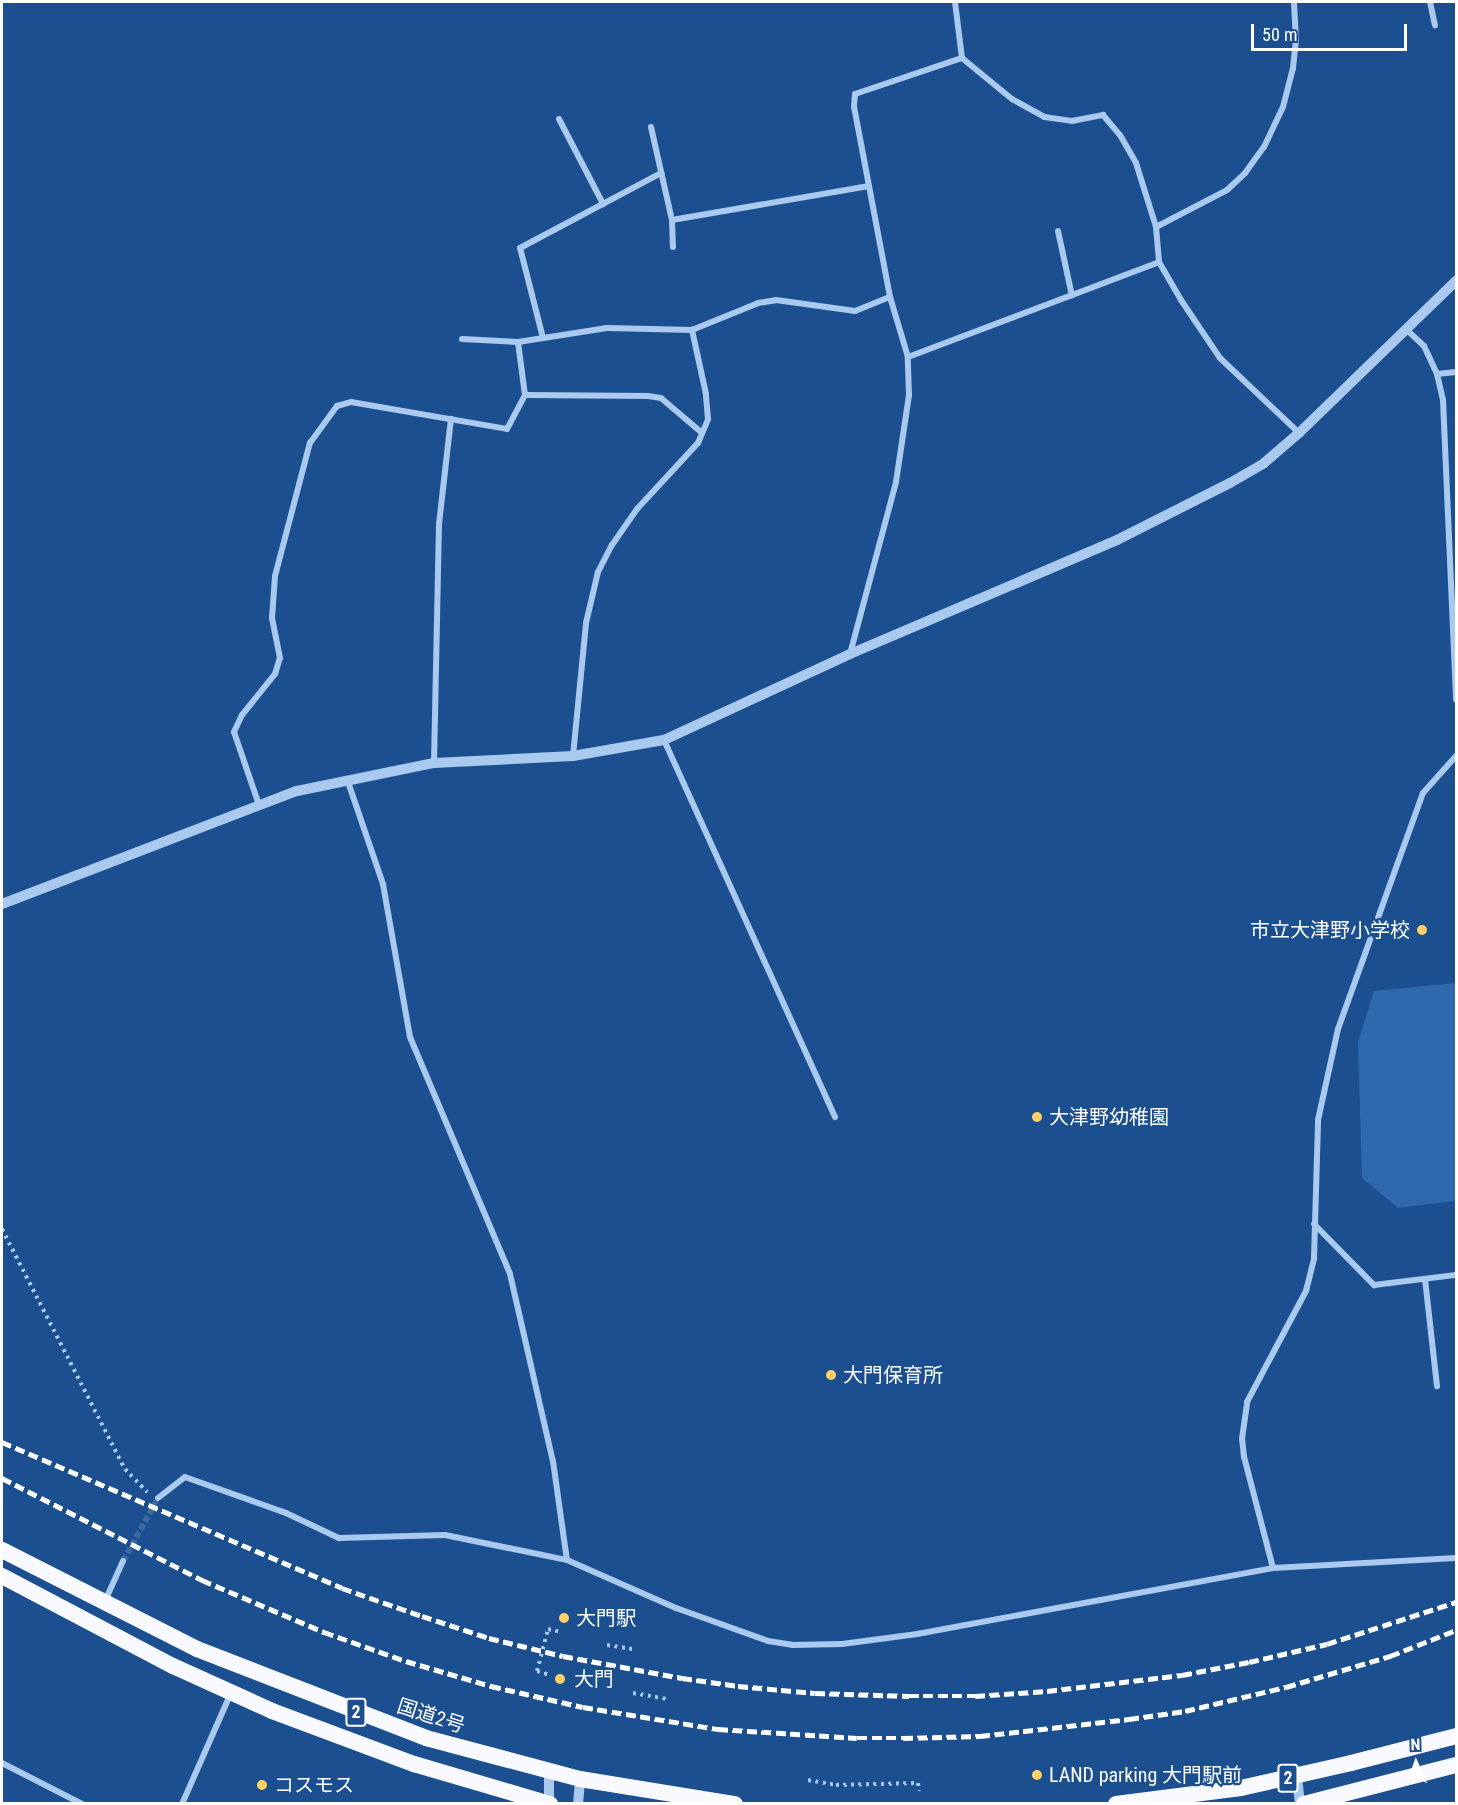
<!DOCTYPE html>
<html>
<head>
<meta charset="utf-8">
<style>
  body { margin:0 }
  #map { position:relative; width:1458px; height:1805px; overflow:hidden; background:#1b4f8f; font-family:"Roboto Condensed","Noto Sans JP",sans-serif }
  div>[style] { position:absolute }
  .green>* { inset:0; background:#2e69ad }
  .minor-tunnel>* { height:6px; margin-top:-3px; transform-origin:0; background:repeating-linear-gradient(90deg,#3d69a0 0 6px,transparent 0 9px) }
  .path>* { height:4px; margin-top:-2px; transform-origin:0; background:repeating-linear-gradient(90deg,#a9c9ee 0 3px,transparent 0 7.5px) }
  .minor>* { height:6px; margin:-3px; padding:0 3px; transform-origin:3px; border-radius:3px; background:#a9c9ee }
  .tertiary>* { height:10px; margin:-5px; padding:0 5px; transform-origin:5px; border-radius:5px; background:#a9c9ee }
  .trunk>* { height:16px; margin:-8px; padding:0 8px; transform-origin:8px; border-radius:8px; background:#f8faff }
  .rail>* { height:4.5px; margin-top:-2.25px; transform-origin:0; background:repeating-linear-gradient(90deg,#fff 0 10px,transparent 0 14.5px) }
  .path-bridge>* { height:4px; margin-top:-2px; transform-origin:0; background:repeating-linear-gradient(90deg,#a9c9ee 0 3px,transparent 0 7.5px) }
  .dots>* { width:16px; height:16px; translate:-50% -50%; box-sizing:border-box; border:3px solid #1b4f8f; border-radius:50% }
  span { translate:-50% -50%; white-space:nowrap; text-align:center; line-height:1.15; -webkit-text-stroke:4.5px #1b4f8f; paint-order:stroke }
  .shield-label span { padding:2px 4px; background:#1b4f8f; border:2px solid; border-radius:4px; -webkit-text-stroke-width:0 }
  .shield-label { font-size:18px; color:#fff; font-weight:700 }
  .poi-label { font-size:20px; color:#fff }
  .right { translate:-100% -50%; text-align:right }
  .left { translate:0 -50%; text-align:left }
  .street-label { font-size:20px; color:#fff }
  .frame { position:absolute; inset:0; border:3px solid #fff; pointer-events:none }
  .north { position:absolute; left:1386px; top:1733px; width:60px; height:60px; -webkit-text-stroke:4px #1b4f8f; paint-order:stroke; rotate:358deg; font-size:16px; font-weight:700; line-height:24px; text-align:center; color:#fff }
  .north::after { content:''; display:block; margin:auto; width:21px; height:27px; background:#fff; clip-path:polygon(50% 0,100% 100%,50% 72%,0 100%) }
  .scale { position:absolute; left:1251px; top:24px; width:156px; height:27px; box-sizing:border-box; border:3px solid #fff; border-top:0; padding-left:8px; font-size:18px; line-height:21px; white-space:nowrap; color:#fff; -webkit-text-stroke:4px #1b4f8f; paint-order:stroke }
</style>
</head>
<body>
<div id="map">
  <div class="green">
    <div style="clip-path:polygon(1456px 983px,1456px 1201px,1398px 1208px,1362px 1178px,1358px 1042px,1374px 991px)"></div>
  </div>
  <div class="minor-tunnel">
    <div style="left:123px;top:1561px;width:72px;rotate:-60.9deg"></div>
  </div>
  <div class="path">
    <div style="left:2px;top:1229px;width:270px;rotate:62.9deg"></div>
    <div style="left:125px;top:1469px;width:32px;rotate:46deg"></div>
    <div style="left:548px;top:1629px;width:13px;rotate:13deg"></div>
    <div style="left:607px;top:1645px;width:26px;rotate:9deg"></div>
    <div style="left:537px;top:1671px;width:14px;rotate:17deg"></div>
    <div style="left:633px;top:1693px;width:34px;rotate:10deg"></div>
    <div style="left:808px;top:1780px;width:28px;rotate:10deg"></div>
    <div style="left:836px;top:1785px;width:82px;rotate:-1.4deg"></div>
    <div style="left:918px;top:1783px;width:8px;rotate:83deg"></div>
  </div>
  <div class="minor">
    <div style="left:955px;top:2px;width:56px;rotate:82.9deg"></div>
    <div style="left:962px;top:58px;width:65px;rotate:39.4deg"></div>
    <div style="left:1012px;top:99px;width:37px;rotate:29deg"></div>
    <div style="left:1044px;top:117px;width:28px;rotate:8deg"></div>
    <div style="left:1072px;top:121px;width:32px;rotate:-11deg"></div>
    <div style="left:1103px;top:115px;width:26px;rotate:50deg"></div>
    <div style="left:1120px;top:135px;width:32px;rotate:60deg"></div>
    <div style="left:1136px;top:163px;width:67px;rotate:72.6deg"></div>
    <div style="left:1156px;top:227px;width:35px;rotate:85deg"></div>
    <div style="left:1159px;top:262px;width:44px;rotate:59.9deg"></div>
    <div style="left:1181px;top:300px;width:70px;rotate:56.1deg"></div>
    <div style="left:1220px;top:358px;width:109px;rotate:43.5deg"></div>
    <div style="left:1430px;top:2px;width:24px;rotate:78deg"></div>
    <div style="left:559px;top:119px;width:96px;rotate:62.6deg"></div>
    <div style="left:651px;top:127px;width:95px;rotate:77.3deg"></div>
    <div style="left:672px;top:220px;width:27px;rotate:88deg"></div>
    <div style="left:672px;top:220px;width:200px;rotate:-9.8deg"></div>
    <div style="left:1156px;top:227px;width:80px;rotate:-27.5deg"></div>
    <div style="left:1227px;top:190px;width:25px;rotate:-43deg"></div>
    <div style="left:1245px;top:173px;width:32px;rotate:-54deg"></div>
    <div style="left:1264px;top:147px;width:44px;rotate:-64.6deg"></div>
    <div style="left:1283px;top:107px;width:40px;rotate:-75.6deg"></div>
    <div style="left:1293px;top:68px;width:27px;rotate:-84deg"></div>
    <div style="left:1296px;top:41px;width:39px;rotate:-93deg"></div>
    <div style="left:1058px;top:231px;width:66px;rotate:77.8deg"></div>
    <div style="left:1408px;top:331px;width:22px;rotate:43deg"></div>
    <div style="left:1424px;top:346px;width:31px;rotate:65deg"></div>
    <div style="left:1437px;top:374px;width:27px;rotate:77deg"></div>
    <div style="left:1443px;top:400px;width:300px;rotate:87.5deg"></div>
    <div style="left:543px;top:338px;width:93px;rotate:-104.3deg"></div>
    <div style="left:520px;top:248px;width:160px;rotate:-28deg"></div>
    <div style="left:462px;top:339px;width:56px;rotate:3.1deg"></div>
    <div style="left:518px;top:342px;width:90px;rotate:-8.9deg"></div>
    <div style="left:607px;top:328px;width:85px;rotate:1.3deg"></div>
    <div style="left:518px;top:342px;width:53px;rotate:82.5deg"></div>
    <div style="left:908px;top:357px;width:268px;rotate:-20.7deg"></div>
    <div style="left:1437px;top:374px;width:19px;rotate:-6deg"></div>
    <div style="left:850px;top:654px;width:178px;rotate:-75deg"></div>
    <div style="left:896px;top:482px;width:88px;rotate:-81.5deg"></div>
    <div style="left:909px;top:395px;width:38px;rotate:-92deg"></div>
    <div style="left:908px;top:357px;width:63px;rotate:-106.7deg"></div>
    <div style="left:890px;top:297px;width:194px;rotate:-100.7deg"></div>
    <div style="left:854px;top:106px;width:12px;rotate:-85deg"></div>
    <div style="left:855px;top:94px;width:113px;rotate:-18.6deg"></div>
    <div style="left:664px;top:740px;width:414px;rotate:65.6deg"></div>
    <div style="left:573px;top:756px;width:134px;rotate:-84.4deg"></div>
    <div style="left:586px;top:623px;width:52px;rotate:-76.8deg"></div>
    <div style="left:598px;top:572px;width:30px;rotate:-63deg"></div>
    <div style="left:612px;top:545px;width:44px;rotate:-55.2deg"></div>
    <div style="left:637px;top:509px;width:90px;rotate:-47.3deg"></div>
    <div style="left:698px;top:443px;width:26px;rotate:-67deg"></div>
    <div style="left:708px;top:419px;width:25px;rotate:-95deg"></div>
    <div style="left:706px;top:394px;width:66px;rotate:-102.3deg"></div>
    <div style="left:692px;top:330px;width:71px;rotate:-22.2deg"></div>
    <div style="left:758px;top:303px;width:18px;rotate:-9deg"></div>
    <div style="left:776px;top:300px;width:80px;rotate:7.9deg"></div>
    <div style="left:855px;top:311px;width:38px;rotate:-22deg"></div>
    <div style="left:434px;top:763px;width:239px;rotate:-88.8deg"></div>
    <div style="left:439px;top:524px;width:106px;rotate:-83.5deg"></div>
    <div style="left:347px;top:779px;width:111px;rotate:71.1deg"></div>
    <div style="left:383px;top:884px;width:155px;rotate:80deg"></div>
    <div style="left:410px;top:1037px;width:257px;rotate:67.1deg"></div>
    <div style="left:510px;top:1274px;width:192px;rotate:77.1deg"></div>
    <div style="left:553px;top:1461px;width:100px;rotate:82deg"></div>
    <div style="left:567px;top:1560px;width:119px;rotate:23.8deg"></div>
    <div style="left:676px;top:1608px;width:98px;rotate:19.7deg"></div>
    <div style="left:768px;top:1641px;width:24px;rotate:9deg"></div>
    <div style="left:792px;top:1645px;width:50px;rotate:-1.1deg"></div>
    <div style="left:842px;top:1644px;width:76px;rotate:-7.6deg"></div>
    <div style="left:917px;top:1634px;width:362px;rotate:-10.5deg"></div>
    <div style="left:1273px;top:1568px;width:183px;rotate:-3.1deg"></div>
    <div style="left:259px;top:805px;width:77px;rotate:-108.9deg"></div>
    <div style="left:234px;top:732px;width:19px;rotate:-65deg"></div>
    <div style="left:242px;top:715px;width:53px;rotate:-51.2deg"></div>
    <div style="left:275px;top:674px;width:17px;rotate:-73deg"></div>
    <div style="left:280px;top:658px;width:41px;rotate:-101.3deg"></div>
    <div style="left:272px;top:618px;width:42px;rotate:-85.9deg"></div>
    <div style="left:275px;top:576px;width:138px;rotate:-75.3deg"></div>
    <div style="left:310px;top:443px;width:46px;rotate:-53.9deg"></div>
    <div style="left:337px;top:406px;width:15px;rotate:-16deg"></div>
    <div style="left:351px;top:402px;width:158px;rotate:9.8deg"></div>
    <div style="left:507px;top:429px;width:38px;rotate:-62deg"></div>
    <div style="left:525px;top:395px;width:123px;rotate:0.5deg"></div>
    <div style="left:648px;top:396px;width:13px;rotate:9deg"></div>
    <div style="left:661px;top:398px;width:54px;rotate:40.5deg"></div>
    <div style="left:1314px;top:1224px;width:86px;rotate:45.5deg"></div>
    <div style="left:1374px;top:1285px;width:83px;rotate:-7deg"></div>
    <div style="left:1425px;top:1279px;width:108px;rotate:83.6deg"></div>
    <div style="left:158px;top:1498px;width:34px;rotate:-38deg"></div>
    <div style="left:185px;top:1477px;width:107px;rotate:19.6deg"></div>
    <div style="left:286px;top:1513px;width:59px;rotate:25.3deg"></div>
    <div style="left:339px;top:1538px;width:106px;rotate:-1.6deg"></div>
    <div style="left:445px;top:1535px;width:125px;rotate:11.6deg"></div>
    <div style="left:1273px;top:1568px;width:115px;rotate:-104.6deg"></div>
    <div style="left:1244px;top:1457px;width:18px;rotate:-96deg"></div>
    <div style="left:1242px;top:1439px;width:37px;rotate:-82deg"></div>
    <div style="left:1247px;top:1402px;width:126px;rotate:-62deg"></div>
    <div style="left:1306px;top:1291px;width:34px;rotate:-76deg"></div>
    <div style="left:1314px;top:1258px;width:138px;rotate:-88.3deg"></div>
    <div style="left:1318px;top:1120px;width:93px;rotate:-77.6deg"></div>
    <div style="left:1338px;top:1029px;width:251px;rotate:-70.2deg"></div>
    <div style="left:1423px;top:793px;width:50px;rotate:-48.3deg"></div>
    <div style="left:105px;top:1601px;width:44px;rotate:-65.8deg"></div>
    <div style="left:2px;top:1763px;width:90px;rotate:27.1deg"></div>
    <div style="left:182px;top:1804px;width:121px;rotate:-66.2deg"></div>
  </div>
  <div class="tertiary">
    <div style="left:2px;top:904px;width:316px;rotate:-21deg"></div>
    <div style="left:297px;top:791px;width:140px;rotate:-11.6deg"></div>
    <div style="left:434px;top:763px;width:139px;rotate:-2.9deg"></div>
    <div style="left:573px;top:756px;width:92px;rotate:-10deg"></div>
    <div style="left:664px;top:740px;width:205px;rotate:-24.8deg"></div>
    <div style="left:850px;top:654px;width:290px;rotate:-23.1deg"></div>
    <div style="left:1117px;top:540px;width:127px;rotate:-26.8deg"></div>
    <div style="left:1230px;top:483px;width:39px;rotate:-30deg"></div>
    <div style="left:1264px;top:463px;width:46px;rotate:-40.6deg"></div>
    <div style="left:1299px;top:433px;width:219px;rotate:-44.1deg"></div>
    <div style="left:549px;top:1772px;width:32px;rotate:90deg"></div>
    <div style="left:1297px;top:1776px;width:28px;rotate:84deg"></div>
    <div style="left:578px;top:1804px;width:25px;rotate:-85deg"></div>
  </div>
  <div class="trunk">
    <div style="left:2px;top:1550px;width:219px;rotate:26.9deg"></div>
    <div style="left:197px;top:1649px;width:246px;rotate:21.2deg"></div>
    <div style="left:426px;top:1738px;width:159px;rotate:14.9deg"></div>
    <div style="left:580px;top:1779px;width:157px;rotate:9.2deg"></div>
    <div style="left:2px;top:1576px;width:193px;rotate:27.8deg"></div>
    <div style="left:173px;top:1666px;width:109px;rotate:24.4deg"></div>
    <div style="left:272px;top:1711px;width:152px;rotate:20.5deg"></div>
    <div style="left:414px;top:1764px;width:142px;rotate:16.4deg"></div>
    <div style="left:1116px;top:1804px;width:126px;rotate:-7.3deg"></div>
    <div style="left:1241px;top:1788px;width:113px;rotate:-12.8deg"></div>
    <div style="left:1351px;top:1763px;width:108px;rotate:-14.4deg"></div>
    <div style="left:1304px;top:1804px;width:157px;rotate:-14.4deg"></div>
  </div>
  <div class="rail">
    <div style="left:2px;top:1442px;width:370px;rotate:23.2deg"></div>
    <div style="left:342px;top:1588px;width:85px;rotate:19.3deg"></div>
    <div style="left:422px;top:1616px;width:71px;rotate:18.2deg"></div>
    <div style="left:489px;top:1638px;width:76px;rotate:13.7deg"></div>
    <div style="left:563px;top:1656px;width:121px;rotate:10.5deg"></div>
    <div style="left:682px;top:1678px;width:57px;rotate:8.1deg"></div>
    <div style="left:738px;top:1686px;width:77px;rotate:5.2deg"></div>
    <div style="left:815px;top:1693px;width:94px;rotate:1.8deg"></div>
    <div style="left:909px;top:1696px;width:66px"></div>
    <div style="left:975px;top:1696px;width:72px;rotate:-4deg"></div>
    <div style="left:1047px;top:1691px;width:136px;rotate:-6.8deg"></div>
    <div style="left:1182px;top:1675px;width:68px;rotate:-11deg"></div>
    <div style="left:1249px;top:1662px;width:80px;rotate:-13deg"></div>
    <div style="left:1327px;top:1644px;width:136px;rotate:-18deg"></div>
    <div style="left:2px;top:1478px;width:225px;rotate:27deg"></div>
    <div style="left:202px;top:1580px;width:133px;rotate:23.1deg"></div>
    <div style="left:324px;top:1632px;width:87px;rotate:19.5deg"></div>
    <div style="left:406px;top:1661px;width:89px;rotate:16.4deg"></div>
    <div style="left:491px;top:1686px;width:94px;rotate:12.9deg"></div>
    <div style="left:583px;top:1707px;width:137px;rotate:9.3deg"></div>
    <div style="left:718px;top:1729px;width:139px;rotate:3.7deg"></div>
    <div style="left:857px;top:1738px;width:46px"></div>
    <div style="left:903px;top:1738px;width:77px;rotate:-1.5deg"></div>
    <div style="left:980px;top:1736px;width:150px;rotate:-6.5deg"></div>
    <div style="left:1129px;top:1719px;width:57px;rotate:-8.1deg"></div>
    <div style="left:1185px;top:1711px;width:104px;rotate:-13.4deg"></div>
    <div style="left:1286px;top:1687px;width:109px;rotate:-16.6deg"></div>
    <div style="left:1390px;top:1656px;width:71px;rotate:-21.5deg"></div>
  </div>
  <div class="path-bridge">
    <div style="left:537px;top:1671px;width:43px;rotate:-75.3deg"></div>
  </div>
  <div class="dots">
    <div style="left:1422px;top:930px;background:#ffd166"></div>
    <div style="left:1037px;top:1117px;background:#ffd166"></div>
    <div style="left:831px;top:1375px;background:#ffd166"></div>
    <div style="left:564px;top:1618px;background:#ffd166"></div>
    <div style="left:560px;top:1679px;background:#ffd166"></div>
    <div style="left:1037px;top:1775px;background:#ffd166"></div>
    <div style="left:262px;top:1785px;background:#ffd166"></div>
  </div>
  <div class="shield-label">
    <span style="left:356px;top:1712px">2</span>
    <span style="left:1288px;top:1778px">2</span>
  </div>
  <div class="poi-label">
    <span class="right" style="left:1410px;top:930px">市立大津野小学校</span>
    <span class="left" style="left:1049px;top:1117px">大津野幼稚園</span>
    <span class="left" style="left:843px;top:1375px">大門保育所</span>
    <span class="left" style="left:576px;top:1618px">大門駅</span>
    <span class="left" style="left:574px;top:1679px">大門</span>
    <span class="left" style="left:1049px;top:1775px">LAND parking 大門駅前</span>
    <span class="left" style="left:274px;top:1785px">コスモス</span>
  </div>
  <div class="street-label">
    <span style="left:431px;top:1716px;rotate:18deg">国道2号</span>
  </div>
  <div class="frame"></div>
  <div class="north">N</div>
  <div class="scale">50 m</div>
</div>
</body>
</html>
